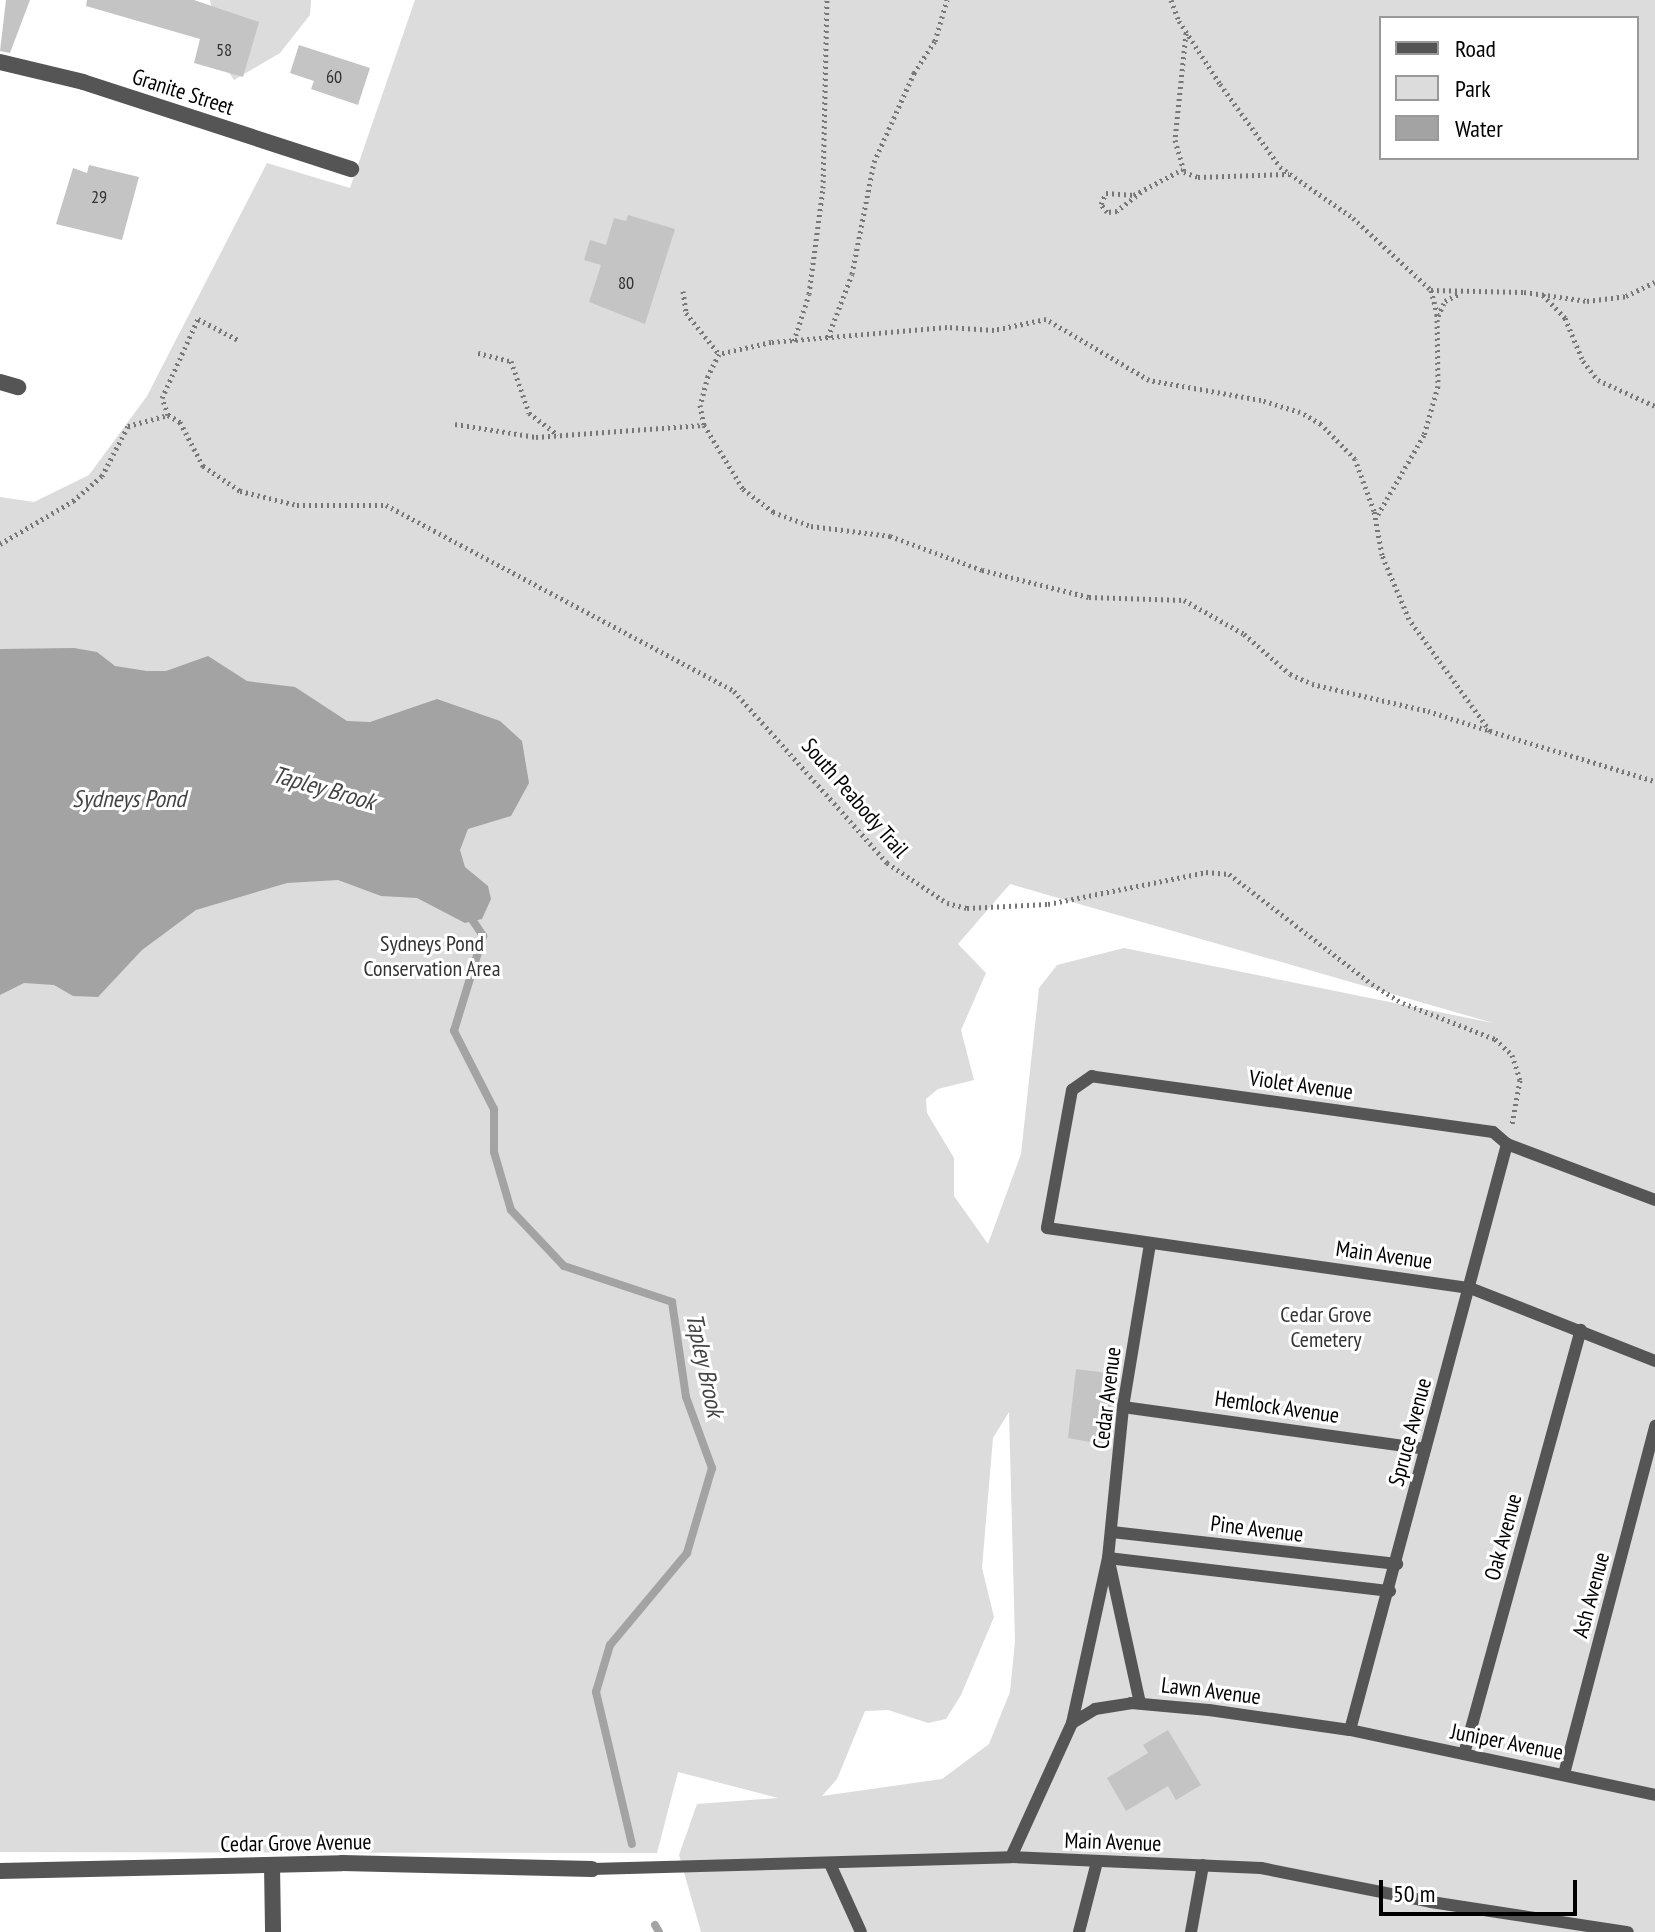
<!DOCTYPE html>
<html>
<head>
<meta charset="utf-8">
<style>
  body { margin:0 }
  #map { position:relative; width:1655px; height:1932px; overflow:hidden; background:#fff; font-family:"PT Sans Narrow",sans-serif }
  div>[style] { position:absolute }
  .green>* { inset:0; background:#dcdcdc }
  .water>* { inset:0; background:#a3a3a3 }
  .stream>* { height:8px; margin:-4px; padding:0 4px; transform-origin:4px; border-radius:4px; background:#a3a3a3 }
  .building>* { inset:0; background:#c4c4c4 }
  .path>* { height:5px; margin-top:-2.5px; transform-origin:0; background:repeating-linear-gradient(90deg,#777 0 2px,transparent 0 6px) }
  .service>* { height:12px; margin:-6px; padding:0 6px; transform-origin:6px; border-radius:6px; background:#555 }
  .minor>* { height:16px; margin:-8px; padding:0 8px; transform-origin:8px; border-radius:8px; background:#555 }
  span { translate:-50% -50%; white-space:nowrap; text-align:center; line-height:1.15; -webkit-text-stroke:6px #fff; paint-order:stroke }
  .number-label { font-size:18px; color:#313131 }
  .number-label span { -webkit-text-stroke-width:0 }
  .street-label { font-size:22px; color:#000 }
  .park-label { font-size:22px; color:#333 }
  .water-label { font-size:24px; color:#444; font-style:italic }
  .legend { position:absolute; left:1379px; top:16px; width:260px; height:144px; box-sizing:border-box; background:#fff; border:2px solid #999; margin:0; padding:10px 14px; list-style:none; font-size:24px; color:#000 }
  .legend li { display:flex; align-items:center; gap:16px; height:40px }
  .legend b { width:40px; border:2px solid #999 }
  .scale { position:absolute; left:1379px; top:1880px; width:198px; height:36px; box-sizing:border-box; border:4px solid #000; border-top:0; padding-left:10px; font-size:24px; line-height:28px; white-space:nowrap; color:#000; -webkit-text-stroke:6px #fff; paint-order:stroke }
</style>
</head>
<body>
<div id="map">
  <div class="green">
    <div style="clip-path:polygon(210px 0,311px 0,310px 15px,280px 53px,234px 80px,221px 61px)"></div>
    <div style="clip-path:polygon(evenodd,415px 0,1655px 0,1655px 1932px,701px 1932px,679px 1855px,697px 1804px,778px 1798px,678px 1772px,657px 1853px,0 1852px,0 497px,34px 502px,89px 475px,147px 396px,267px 163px,350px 188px,415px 0,1381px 18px,1637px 18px,1637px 158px,1381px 158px,1381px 18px,415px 0,1010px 884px,1493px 1023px,1124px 948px,1057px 965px,1039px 988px,1021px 1154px,988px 1244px,954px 1196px,954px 1158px,927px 1113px,926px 1099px,938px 1089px,974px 1080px,961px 1030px,986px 973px,958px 944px,1010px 884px,415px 0,1009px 1412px,1015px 1641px,1010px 1692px,989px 1744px,942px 1779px,822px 1796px,837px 1779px,865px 1711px,888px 1710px,928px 1723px,946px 1719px,961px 1695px,994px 1617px,982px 1568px,993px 1438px,1009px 1412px)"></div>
  </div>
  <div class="water">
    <div style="clip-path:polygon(74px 648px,97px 652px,115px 666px,147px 671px,166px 671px,208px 656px,247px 681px,295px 687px,347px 721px,370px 722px,437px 699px,500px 721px,522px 741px,529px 783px,511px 816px,468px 829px,460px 850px,465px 867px,488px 886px,491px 899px,482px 919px,465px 923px,417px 898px,381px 896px,338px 880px,287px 883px,196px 910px,142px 950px,98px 997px,73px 996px,54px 985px,24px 983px,0 995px,0 649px)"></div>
  </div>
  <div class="stream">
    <div style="left:467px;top:912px;width:29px;rotate:56deg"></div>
    <div style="left:483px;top:936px;width:99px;rotate:107deg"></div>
    <div style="left:454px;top:1031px;width:88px;rotate:62.9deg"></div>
    <div style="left:494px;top:1109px;width:43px;rotate:90deg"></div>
    <div style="left:494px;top:1152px;width:60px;rotate:73.7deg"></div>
    <div style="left:511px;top:1210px;width:77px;rotate:46.6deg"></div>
    <div style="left:564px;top:1266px;width:114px;rotate:18.4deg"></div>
    <div style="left:672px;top:1302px;width:96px;rotate:81.6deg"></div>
    <div style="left:686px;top:1397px;width:76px;rotate:69.9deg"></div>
    <div style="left:712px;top:1468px;width:89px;rotate:106.4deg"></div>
    <div style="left:687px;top:1553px;width:120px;rotate:129.9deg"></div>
    <div style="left:610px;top:1645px;width:49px;rotate:106.6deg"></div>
    <div style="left:596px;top:1692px;width:156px;rotate:76.7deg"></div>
    <div style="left:655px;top:1925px;width:8px;rotate:60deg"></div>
  </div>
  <div class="building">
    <div style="clip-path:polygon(6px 0,30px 0,10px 53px,0 51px)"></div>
    <div style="clip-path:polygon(87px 0,194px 0,259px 22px,243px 77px,194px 63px,200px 39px,86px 6px)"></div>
    <div style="clip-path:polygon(299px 45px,370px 68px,358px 105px,311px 89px,314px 81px,290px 73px)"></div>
    <div style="clip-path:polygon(89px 165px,139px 177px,122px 240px,56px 224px,73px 168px,87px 173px)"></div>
    <div style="clip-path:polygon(628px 215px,675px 229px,645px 324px,589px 302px,601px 265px,584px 260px,590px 240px,606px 245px,614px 218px,626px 221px)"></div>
    <div style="clip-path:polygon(1076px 1369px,1115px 1374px,1106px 1445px,1068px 1438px)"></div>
    <div style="clip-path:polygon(1168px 1730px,1201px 1785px,1176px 1800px,1168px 1786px,1126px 1811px,1107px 1778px,1148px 1753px,1143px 1745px)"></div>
  </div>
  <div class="path">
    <div style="left:1171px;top:0;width:22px;rotate:69deg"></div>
    <div style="left:1179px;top:21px;width:75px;rotate:56.9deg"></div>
    <div style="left:1220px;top:84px;width:102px;rotate:54.1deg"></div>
    <div style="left:1280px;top:167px;width:89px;rotate:34.9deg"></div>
    <div style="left:1353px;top:218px;width:106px;rotate:42.7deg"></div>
    <div style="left:1431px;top:290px;width:25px;rotate:76deg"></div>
    <div style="left:1437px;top:314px;width:72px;rotate:89.2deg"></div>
    <div style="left:1438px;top:386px;width:51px;rotate:105.9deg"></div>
    <div style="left:1424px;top:435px;width:94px;rotate:120.1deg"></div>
    <div style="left:1186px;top:33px;width:108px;rotate:95.9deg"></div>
    <div style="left:1175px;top:140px;width:33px;rotate:74deg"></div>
    <div style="left:1184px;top:172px;width:15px;rotate:20deg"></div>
    <div style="left:1198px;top:177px;width:91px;rotate:-1.9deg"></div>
    <div style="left:1141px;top:192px;width:31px;rotate:142deg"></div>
    <div style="left:1117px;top:211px;width:10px;rotate:174deg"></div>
    <div style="left:1107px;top:212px;width:10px;rotate:-127deg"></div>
    <div style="left:1101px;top:204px;width:12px;rotate:-66deg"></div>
    <div style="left:1106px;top:193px;width:28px;rotate:4deg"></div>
    <div style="left:1134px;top:195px;width:55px;rotate:-28deg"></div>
    <div style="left:1431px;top:290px;width:93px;rotate:1.2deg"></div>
    <div style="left:1524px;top:292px;width:64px;rotate:8.1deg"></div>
    <div style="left:1587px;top:301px;width:39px;rotate:-7deg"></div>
    <div style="left:1626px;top:296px;width:32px;rotate:-26deg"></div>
    <div style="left:683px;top:291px;width:22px;rotate:82deg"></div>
    <div style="left:686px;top:313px;width:53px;rotate:51.2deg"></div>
    <div style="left:1543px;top:295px;width:32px;rotate:46deg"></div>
    <div style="left:1565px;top:318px;width:47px;rotate:67.3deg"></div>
    <div style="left:1583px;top:361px;width:24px;rotate:52deg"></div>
    <div style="left:1598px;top:380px;width:63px;rotate:24.5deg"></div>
    <div style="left:1438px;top:316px;width:17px;rotate:-65deg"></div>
    <div style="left:1445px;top:301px;width:18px;rotate:-27deg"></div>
    <div style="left:828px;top:337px;width:67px;rotate:-69.1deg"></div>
    <div style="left:852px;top:274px;width:114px;rotate:-78.9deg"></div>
    <div style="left:874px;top:162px;width:98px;rotate:-65.8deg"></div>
    <div style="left:914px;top:73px;width:38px;rotate:-57deg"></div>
    <div style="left:935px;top:41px;width:43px;rotate:-73.7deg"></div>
    <div style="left:794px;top:341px;width:49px;rotate:-72.3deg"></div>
    <div style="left:809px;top:294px;width:107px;rotate:-82.5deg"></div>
    <div style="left:823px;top:188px;width:188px;rotate:-88.8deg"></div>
    <div style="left:478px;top:353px;width:34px;rotate:14deg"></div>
    <div style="left:511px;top:361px;width:55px;rotate:70.9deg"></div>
    <div style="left:529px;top:413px;width:36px;rotate:37deg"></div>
    <div style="left:168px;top:415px;width:18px;rotate:-109deg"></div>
    <div style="left:162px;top:398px;width:87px;rotate:-65.5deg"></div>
    <div style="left:198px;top:319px;width:47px;rotate:27.6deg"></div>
    <div style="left:455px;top:424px;width:82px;rotate:9.1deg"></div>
    <div style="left:536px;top:437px;width:168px;rotate:-4.1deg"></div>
    <div style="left:0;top:544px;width:85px;rotate:-30.5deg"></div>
    <div style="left:73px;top:501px;width:38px;rotate:-41deg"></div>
    <div style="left:102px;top:476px;width:56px;rotate:-62.5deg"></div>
    <div style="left:128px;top:426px;width:41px;rotate:-15.4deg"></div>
    <div style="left:168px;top:415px;width:14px;rotate:30deg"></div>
    <div style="left:180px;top:422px;width:50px;rotate:62.4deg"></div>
    <div style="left:203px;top:466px;width:45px;rotate:34deg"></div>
    <div style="left:240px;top:491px;width:59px;rotate:13.8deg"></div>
    <div style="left:297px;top:505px;width:89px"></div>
    <div style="left:386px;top:505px;width:395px;rotate:28.1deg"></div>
    <div style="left:734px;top:691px;width:230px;rotate:48.3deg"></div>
    <div style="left:887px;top:863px;width:72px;rotate:33.7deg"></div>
    <div style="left:947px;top:903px;width:21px;rotate:14deg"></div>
    <div style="left:967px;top:908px;width:81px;rotate:-2.8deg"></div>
    <div style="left:1048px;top:904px;width:161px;rotate:-11.4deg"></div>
    <div style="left:1206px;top:872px;width:23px;rotate:5deg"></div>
    <div style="left:1229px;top:874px;width:180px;rotate:37.6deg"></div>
    <div style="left:1372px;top:984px;width:36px;rotate:32deg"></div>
    <div style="left:1403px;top:1003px;width:99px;rotate:21.4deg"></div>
    <div style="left:1495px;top:1039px;width:23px;rotate:43deg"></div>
    <div style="left:1512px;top:1055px;width:26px;rotate:72deg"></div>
    <div style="left:1520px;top:1080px;width:45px;rotate:100.3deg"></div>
    <div style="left:1490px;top:731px;width:138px;rotate:-125.9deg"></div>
    <div style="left:1409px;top:619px;width:69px;rotate:-112.9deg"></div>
    <div style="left:1382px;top:555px;width:45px;rotate:-100.3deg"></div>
    <div style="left:1374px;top:511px;width:55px;rotate:-110.1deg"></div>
    <div style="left:1355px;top:459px;width:49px;rotate:-134.2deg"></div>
    <div style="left:1321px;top:424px;width:24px;rotate:-150deg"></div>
    <div style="left:1300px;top:412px;width:41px;rotate:-162.9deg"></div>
    <div style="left:1261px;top:400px;width:114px;rotate:-169.9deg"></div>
    <div style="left:1149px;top:380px;width:120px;rotate:-149.4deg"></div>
    <div style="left:1046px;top:319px;width:53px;rotate:168.1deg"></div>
    <div style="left:994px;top:330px;width:47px;rotate:-176.3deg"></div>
    <div style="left:947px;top:327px;width:177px;rotate:175.1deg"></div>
    <div style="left:771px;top:342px;width:53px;rotate:167deg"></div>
    <div style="left:719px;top:354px;width:25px;rotate:117deg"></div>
    <div style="left:708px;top:376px;width:30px;rotate:105deg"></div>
    <div style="left:700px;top:405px;width:20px;rotate:79deg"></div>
    <div style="left:704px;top:425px;width:75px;rotate:58.6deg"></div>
    <div style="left:743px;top:489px;width:38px;rotate:37deg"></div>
    <div style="left:773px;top:512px;width:40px;rotate:20.2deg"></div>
    <div style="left:811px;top:526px;width:80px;rotate:7.2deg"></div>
    <div style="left:890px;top:536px;width:98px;rotate:20.3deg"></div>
    <div style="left:982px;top:570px;width:110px;rotate:14.2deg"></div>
    <div style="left:1089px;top:597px;width:95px;rotate:1.8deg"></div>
    <div style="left:1184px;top:600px;width:69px;rotate:29.5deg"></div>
    <div style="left:1244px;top:634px;width:61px;rotate:41deg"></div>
    <div style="left:1290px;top:674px;width:24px;rotate:24deg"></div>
    <div style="left:1312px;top:684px;width:119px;rotate:13.1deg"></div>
    <div style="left:1428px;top:711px;width:65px;rotate:17.9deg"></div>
    <div style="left:1490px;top:731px;width:172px;rotate:16.9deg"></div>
  </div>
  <div class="service">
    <div style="left:1655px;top:1200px;width:158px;rotate:-159.3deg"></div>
    <div style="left:1507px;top:1144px;width:18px;rotate:-139deg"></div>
    <div style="left:1493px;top:1132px;width:405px;rotate:-172.1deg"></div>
    <div style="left:1092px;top:1076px;width:24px;rotate:145deg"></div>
    <div style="left:1072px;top:1090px;width:140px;rotate:100.3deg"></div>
    <div style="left:1047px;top:1228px;width:427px;rotate:8.1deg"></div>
    <div style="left:1470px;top:1288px;width:199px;rotate:21.5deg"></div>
    <div style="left:1123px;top:1407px;width:305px;rotate:7.9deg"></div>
    <div style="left:1112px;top:1532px;width:287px;rotate:6.4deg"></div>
    <div style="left:1108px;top:1558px;width:284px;rotate:6.7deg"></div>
    <div style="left:1109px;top:1561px;width:145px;rotate:77.7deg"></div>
    <div style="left:1072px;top:1723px;width:27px;rotate:-31deg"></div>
    <div style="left:1095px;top:1709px;width:36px;rotate:-9deg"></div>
    <div style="left:1131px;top:1703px;width:78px;rotate:5.1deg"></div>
    <div style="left:1209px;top:1710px;width:142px;rotate:8.1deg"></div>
    <div style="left:1350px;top:1730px;width:312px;rotate:12deg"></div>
    <div style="left:1350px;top:1730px;width:607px;rotate:-75deg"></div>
    <div style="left:1464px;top:1754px;width:440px;rotate:-74.6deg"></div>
    <div style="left:1564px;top:1774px;width:360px;rotate:-75.3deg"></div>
    <div style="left:1011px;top:1857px;width:147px;rotate:-65.5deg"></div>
    <div style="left:1072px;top:1723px;width:169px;rotate:-77.7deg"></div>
    <div style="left:1108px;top:1558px;width:152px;rotate:-84.3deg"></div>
    <div style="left:1123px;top:1407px;width:165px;rotate:-80.6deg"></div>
    <div style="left:831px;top:1866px;width:72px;rotate:65.6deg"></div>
    <div style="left:592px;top:1869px;width:419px;rotate:-1.6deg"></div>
    <div style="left:1011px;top:1857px;width:250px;rotate:2.5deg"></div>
    <div style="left:1261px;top:1868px;width:173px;rotate:11.3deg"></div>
    <div style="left:1431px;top:1902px;width:199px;rotate:8.7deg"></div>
    <div style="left:1079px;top:1932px;width:72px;rotate:-75.6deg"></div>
    <div style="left:1191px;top:1932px;width:68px;rotate:-79.8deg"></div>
  </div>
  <div class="minor">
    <div style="left:0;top:62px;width:85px;rotate:13.5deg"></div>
    <div style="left:83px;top:82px;width:282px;rotate:18deg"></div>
    <div style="left:0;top:382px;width:19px;rotate:16deg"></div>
    <div style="left:272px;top:1865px;width:67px;rotate:89.1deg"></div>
    <div style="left:0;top:1871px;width:342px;rotate:-1.3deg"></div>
    <div style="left:342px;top:1863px;width:250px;rotate:1.4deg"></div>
  </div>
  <div class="number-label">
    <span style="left:224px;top:50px">58</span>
    <span style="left:334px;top:77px">60</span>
    <span style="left:99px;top:197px">29</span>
    <span style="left:626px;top:283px">80</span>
  </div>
  <div class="street-label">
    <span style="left:183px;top:92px;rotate:18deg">Granite Street</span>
    <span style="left:855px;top:798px;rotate:49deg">South Peabody Trail</span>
    <span style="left:1301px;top:1085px;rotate:8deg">Violet Avenue</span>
    <span style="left:1384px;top:1255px;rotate:8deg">Main Avenue</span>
    <span style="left:1107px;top:1398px;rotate:-83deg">Cedar Avenue</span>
    <span style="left:1277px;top:1407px;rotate:8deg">Hemlock Avenue</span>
    <span style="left:1410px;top:1432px;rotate:-75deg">Spruce Avenue</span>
    <span style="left:1257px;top:1529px;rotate:7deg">Pine Avenue</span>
    <span style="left:1503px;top:1537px;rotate:-75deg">Oak Avenue</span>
    <span style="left:1591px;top:1595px;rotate:-75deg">Ash Avenue</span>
    <span style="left:1211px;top:1691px;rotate:7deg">Lawn Avenue</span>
    <span style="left:1507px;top:1742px;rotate:11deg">Juniper Avenue</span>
    <span style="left:1113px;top:1842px;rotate:2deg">Main Avenue</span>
    <span style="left:296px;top:1843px;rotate:-1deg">Cedar Grove Avenue</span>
  </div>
  <div class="park-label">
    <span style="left:432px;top:956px">Sydneys Pond<br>Conservation Area</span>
    <span style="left:1326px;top:1327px">Cedar Grove<br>Cemetery</span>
  </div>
  <div class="water-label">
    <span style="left:324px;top:788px;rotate:16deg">Tapley Brook</span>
    <span style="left:129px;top:799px">Sydneys Pond</span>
    <span style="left:705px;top:1365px;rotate:78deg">Tapley Brook</span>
  </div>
  <ul class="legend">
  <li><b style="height:10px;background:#555"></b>Road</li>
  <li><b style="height:22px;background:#dcdcdc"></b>Park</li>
  <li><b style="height:22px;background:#a3a3a3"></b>Water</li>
  </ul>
  <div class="scale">50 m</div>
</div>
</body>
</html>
